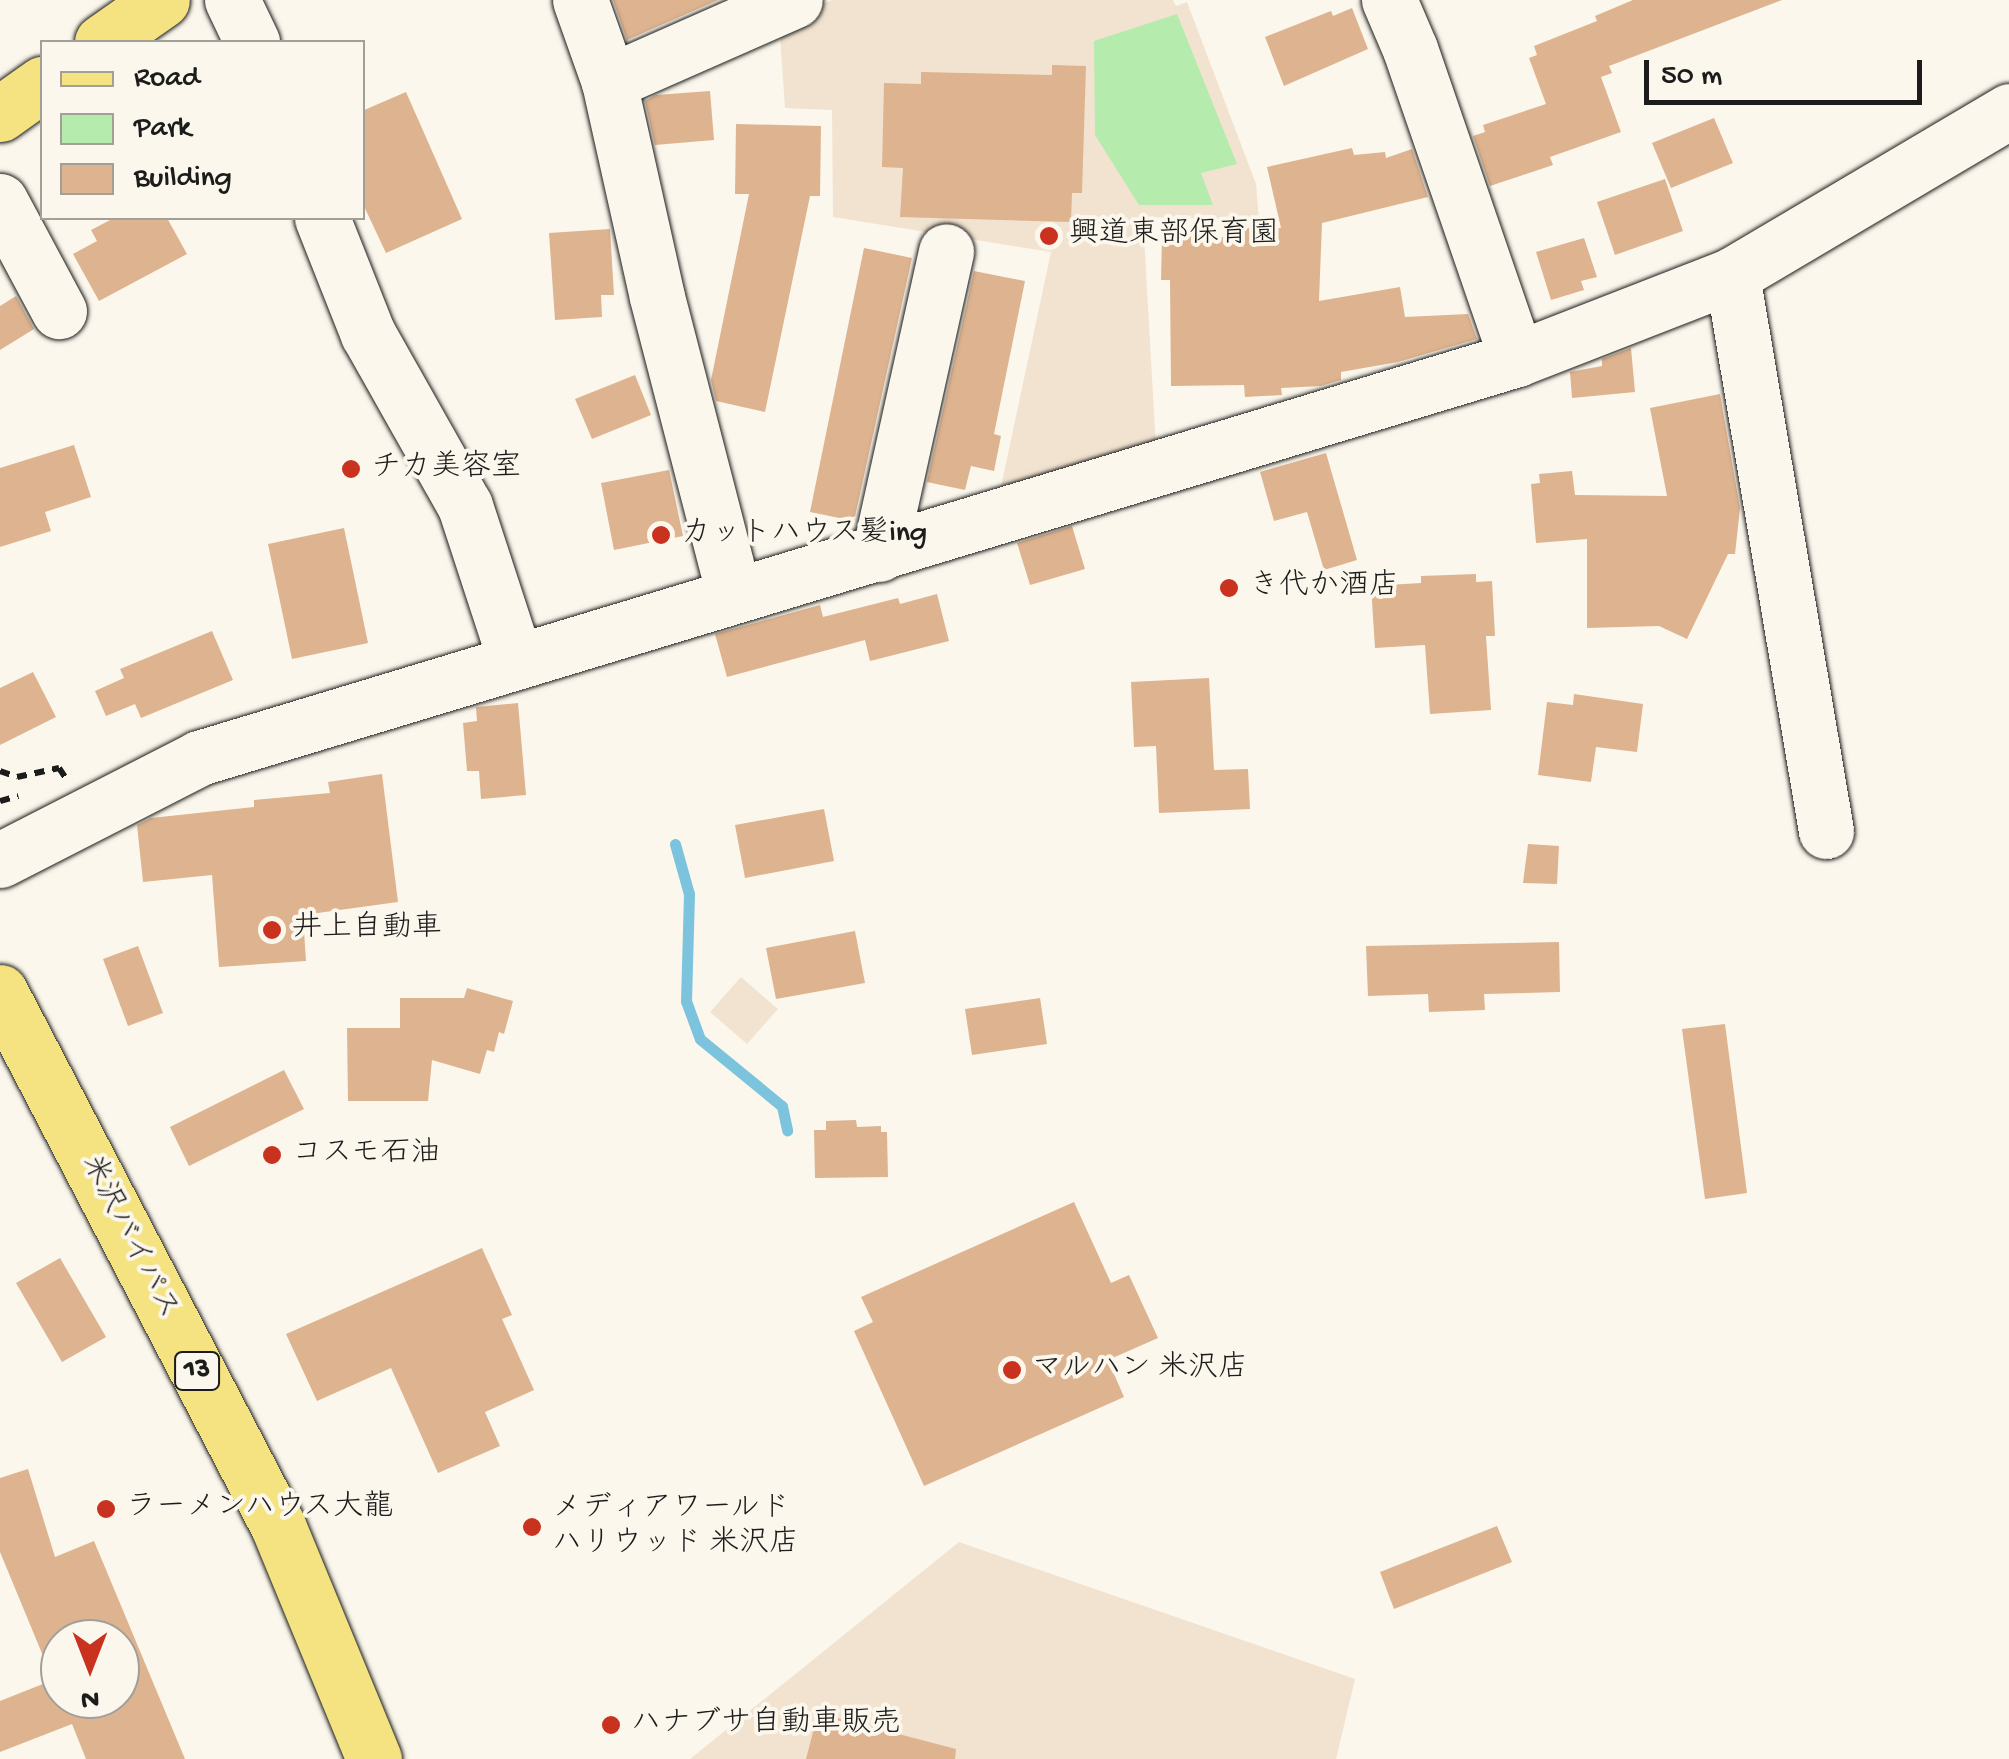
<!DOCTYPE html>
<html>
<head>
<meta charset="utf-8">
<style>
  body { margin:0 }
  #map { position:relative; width:2009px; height:1759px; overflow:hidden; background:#fbf7ec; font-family:"Gochi Hand","Klee One",sans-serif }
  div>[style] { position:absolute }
  .built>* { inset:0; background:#f2e3d0 }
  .green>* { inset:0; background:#b5ebad }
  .stream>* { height:11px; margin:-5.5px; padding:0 5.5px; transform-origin:5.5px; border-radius:5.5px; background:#7cc3dd }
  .building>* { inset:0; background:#deb38f }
  .path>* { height:6px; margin-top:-3px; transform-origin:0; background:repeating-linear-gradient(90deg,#1c1c1c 0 10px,transparent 0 18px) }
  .roads { filter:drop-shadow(0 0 2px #1c1c1c) drop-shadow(0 0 2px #1c1c1c) }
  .minor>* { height:55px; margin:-27.5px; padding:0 27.5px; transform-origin:27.5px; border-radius:27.5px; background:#fbf7ec }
  .major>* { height:55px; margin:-27.5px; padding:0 27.5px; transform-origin:27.5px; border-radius:27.5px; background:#f5e382 }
  .highway>* { height:55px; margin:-27.5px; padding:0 27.5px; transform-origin:27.5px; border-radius:27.5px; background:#f5e382 }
  .dots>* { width:28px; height:28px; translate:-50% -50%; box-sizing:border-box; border:5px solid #fbf7ec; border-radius:50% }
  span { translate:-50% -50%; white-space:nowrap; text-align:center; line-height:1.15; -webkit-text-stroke:8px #fbf7ec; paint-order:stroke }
  .shield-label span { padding:2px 8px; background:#fbf7ec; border:2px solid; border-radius:8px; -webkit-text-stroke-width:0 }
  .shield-label { font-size:28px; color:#1c1c1c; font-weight:700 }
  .poi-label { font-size:30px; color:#1c1c1c }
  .left { translate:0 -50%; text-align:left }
  .street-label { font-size:30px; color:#1c1c1c }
  .legend { position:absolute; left:40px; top:40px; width:325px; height:180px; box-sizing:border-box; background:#fbf7ec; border:2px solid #a29f99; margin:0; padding:12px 18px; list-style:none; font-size:30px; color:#1c1c1c }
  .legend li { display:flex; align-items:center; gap:20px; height:50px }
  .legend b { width:50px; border:2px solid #a29f99 }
  .north { position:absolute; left:40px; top:1619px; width:100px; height:100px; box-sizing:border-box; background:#fbf7ec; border:2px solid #a29f99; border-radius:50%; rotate:180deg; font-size:28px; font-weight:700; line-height:40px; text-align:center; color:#1c1c1c }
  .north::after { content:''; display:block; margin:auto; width:35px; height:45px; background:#c8321e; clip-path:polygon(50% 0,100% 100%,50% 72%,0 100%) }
  .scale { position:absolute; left:1644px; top:60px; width:278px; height:45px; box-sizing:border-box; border:5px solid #1c1c1c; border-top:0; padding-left:12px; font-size:30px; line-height:35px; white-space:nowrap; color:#1c1c1c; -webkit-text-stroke:8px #fbf7ec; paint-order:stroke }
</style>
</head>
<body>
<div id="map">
  <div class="built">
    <div style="clip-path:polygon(832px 0,1173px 0,1176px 6px,1187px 2px,1256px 184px,1259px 220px,1143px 217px,1156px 448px,999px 496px,1051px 252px,833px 217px,832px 110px,785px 108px,779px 22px)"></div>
    <div style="clip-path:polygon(741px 977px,778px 1009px,747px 1044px,710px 1012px)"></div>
    <div style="clip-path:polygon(959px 1542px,1355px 1679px,1336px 1759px,690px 1759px)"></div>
  </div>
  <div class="green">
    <div style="clip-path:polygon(1177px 14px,1237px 164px,1201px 173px,1213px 205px,1139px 205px,1095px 135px,1094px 41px)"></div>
  </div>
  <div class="stream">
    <div style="left:675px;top:844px;width:52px;rotate:74.4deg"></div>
    <div style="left:689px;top:894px;width:107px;rotate:91.6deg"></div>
    <div style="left:686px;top:1001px;width:40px;rotate:69.8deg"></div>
    <div style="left:700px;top:1039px;width:106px;rotate:39.3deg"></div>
    <div style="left:782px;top:1106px;width:25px;rotate:78deg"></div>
  </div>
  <div class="building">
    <div style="clip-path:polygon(613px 0,718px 0,627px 40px)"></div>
    <div style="clip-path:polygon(1633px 0,1782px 0,1609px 66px,1612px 73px,1601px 77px,1621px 132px,1550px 157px,1553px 165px,1490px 186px,1473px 136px,1485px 132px,1483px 125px,1546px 104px,1529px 58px,1537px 55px,1534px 46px,1597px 21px,1595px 16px)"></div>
    <div style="clip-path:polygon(1352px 8px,1368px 49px,1284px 86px,1265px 37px,1331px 11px,1333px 16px)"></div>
    <div style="clip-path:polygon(1052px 65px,1086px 66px,1082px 193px,1072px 193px,1071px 222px,900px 217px,903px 168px,882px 167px,884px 83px,921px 84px,921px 72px,1052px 75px)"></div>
    <div style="clip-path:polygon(710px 91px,714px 140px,655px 145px,645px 101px,656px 95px)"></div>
    <div style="clip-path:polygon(406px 92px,462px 219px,386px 253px,362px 202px,362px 111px)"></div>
    <div style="clip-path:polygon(1714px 118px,1733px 163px,1671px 188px,1652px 143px)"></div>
    <div style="clip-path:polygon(736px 124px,821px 126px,820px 196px,810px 196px,765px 412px,716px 401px,711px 380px,749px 194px,735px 194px)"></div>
    <div style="clip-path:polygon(1352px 148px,1354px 155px,1385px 152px,1386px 158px,1412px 149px,1428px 197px,1322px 223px,1319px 301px,1400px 287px,1405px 317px,1468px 314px,1477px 339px,1398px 362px,1341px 372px,1341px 380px,1321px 386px,1281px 388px,1282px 395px,1245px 397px,1244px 385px,1171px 386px,1170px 280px,1161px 280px,1162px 236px,1225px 237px,1225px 226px,1281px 228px,1267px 167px)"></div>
    <div style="clip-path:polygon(1665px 179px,1683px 231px,1615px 255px,1597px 202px)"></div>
    <div style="clip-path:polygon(114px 218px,167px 218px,187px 254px,99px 301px,73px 254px,97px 241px,91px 230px)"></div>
    <div style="clip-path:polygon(610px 229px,614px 295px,601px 295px,602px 317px,555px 320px,549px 233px)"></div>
    <div style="clip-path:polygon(1584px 238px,1597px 277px,1581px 281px,1584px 290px,1551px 300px,1536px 252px)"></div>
    <div style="clip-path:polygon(864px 248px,912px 258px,854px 521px,810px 512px)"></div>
    <div style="clip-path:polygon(974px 271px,1025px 281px,994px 434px,1001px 436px,994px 471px,971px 466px,965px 490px,927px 482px)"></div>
    <div style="clip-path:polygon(16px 296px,34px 329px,0 350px,0 306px)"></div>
    <div style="clip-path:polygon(1631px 348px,1635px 392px,1572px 398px,1570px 372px,1602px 366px,1602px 359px)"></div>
    <div style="clip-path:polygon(635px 375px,651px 415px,592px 439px,575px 399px)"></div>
    <div style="clip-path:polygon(1720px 394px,1740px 508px,1735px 554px,1728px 554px,1687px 639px,1659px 626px,1587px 628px,1587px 539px,1536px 543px,1531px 484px,1540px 483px,1539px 474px,1572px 471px,1575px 495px,1667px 496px,1650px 408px)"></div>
    <div style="clip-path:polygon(74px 445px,91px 497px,45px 512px,51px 531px,0 547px,0 468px)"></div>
    <div style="clip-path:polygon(1326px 453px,1357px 560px,1324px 570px,1307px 512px,1274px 521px,1260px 472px)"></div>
    <div style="clip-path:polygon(669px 470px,683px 536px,614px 550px,601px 483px)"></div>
    <div style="clip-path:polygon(1072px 526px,1085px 569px,1030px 585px,1017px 543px)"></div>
    <div style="clip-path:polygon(344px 528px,368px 643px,292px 659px,268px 544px)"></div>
    <div style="clip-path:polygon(1476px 574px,1476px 582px,1492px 581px,1495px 636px,1486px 636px,1491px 710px,1430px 714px,1425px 645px,1375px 648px,1371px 586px,1421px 583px,1421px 576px)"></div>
    <div style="clip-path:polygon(937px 594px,949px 641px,870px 661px,865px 640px,727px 677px,715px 634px,820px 605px,823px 617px,898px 598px,900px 604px)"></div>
    <div style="clip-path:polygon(212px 631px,233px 680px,141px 718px,135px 704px,106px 716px,95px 691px,124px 678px,120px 669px)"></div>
    <div style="clip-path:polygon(33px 672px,56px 717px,0 745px,0 688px)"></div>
    <div style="clip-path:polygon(1209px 678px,1214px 770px,1248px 769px,1250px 809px,1159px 813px,1156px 746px,1134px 747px,1131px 682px)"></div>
    <div style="clip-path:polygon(1574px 694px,1643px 704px,1637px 752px,1596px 747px,1591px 782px,1538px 775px,1547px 702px,1573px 705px)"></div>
    <div style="clip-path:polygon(518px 703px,526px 795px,481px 799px,479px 771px,467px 771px,463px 723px,477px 721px,476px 707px)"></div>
    <div style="clip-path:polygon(382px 774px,398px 902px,303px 915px,306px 961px,219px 967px,212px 875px,143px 882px,137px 825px,151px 818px,254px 807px,254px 800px,330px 793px,328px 782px)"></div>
    <div style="clip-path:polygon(824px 809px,834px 861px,745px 878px,735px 825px)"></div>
    <div style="clip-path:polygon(1528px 844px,1559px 846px,1557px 884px,1523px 883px)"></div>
    <div style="clip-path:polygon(855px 931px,865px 983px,776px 999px,766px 948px)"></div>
    <div style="clip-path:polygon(1559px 942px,1560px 992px,1484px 994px,1485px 1010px,1429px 1012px,1428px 994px,1368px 996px,1366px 946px)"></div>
    <div style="clip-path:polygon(138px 946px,163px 1013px,128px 1026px,103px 959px)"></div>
    <div style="clip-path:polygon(467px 988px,513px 1001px,504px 1034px,499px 1032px,494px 1052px,487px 1050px,480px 1074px,432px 1060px,428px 1101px,348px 1101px,347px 1028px,400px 1028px,400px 998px,464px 998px)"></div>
    <div style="clip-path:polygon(1040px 998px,1047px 1044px,972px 1055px,965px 1009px)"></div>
    <div style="clip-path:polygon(1725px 1024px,1747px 1193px,1705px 1199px,1682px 1029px)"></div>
    <div style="clip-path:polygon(284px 1070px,304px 1109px,189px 1166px,170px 1127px)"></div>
    <div style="clip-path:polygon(856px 1120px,857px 1127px,881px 1126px,881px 1132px,887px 1132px,888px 1177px,815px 1178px,814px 1130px,826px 1130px,826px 1121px)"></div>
    <div style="clip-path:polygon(1074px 1202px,1111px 1283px,1129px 1275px,1158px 1338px,1108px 1360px,1124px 1397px,924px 1486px,854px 1331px,873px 1322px,861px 1297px)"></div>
    <div style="clip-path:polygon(482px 1248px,512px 1315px,502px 1319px,534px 1390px,485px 1412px,500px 1446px,438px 1473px,391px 1368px,317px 1401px,286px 1334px)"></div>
    <div style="clip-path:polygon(60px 1258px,106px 1337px,62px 1362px,16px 1283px)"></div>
    <div style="clip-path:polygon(evenodd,28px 1469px,55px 1557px,94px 1541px,185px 1759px,86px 1759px,72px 1724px,0 1752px,0 1701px,53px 1680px,0 1552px,0 1478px,28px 1469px,60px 1639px,120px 1639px,120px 1699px,60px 1699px,60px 1639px)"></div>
    <div style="clip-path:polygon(1497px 1526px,1512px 1562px,1394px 1609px,1380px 1572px)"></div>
    <div style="clip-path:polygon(818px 1713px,956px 1749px,955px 1759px,806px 1759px)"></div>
  </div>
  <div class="path">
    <div style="left:0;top:771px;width:18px;rotate:19deg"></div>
    <div style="left:17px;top:777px;width:43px;rotate:-12.1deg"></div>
    <div style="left:59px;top:768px;width:11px;rotate:56deg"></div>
    <div style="left:0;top:801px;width:19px;rotate:-16deg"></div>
  </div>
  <div class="roads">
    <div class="minor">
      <div style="left:232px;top:0;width:47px;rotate:64.5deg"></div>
      <div style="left:580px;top:0;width:87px;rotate:70.5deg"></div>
      <div style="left:609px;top:82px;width:220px;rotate:77.4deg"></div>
      <div style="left:657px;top:297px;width:308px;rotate:75.5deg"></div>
      <div style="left:1389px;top:0;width:53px;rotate:66.8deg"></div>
      <div style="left:1410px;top:49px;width:328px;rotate:71deg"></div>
      <div style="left:609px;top:82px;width:203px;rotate:-23.8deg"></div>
      <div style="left:0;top:201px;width:125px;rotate:61.8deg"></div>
      <div style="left:322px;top:218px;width:125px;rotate:68.4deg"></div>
      <div style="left:368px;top:334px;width:197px;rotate:60.6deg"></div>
      <div style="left:465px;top:506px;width:164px;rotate:71.9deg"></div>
      <div style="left:1732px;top:275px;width:564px;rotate:80.4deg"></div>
      <div style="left:879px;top:554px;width:310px;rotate:-77.5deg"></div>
      <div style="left:0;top:860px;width:224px;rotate:-27.1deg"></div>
      <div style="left:199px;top:758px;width:1377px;rotate:-16.84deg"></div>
      <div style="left:1517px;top:359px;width:231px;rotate:-21.3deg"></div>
      <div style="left:1732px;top:275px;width:322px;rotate:-30.6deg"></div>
    </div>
    <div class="major">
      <div style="left:102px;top:42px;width:73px;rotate:-35deg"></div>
      <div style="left:0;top:114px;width:52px;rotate:-35.5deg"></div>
    </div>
    <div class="highway">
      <div style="left:0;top:992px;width:602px;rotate:62.5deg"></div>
      <div style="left:278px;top:1526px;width:252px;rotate:67.6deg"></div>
    </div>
  </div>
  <div class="dots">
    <div style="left:1049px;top:236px;background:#c8321e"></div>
    <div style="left:351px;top:469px;background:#c8321e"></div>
    <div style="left:661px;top:535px;background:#c8321e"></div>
    <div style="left:1229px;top:588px;background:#c8321e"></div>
    <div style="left:272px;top:930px;background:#c8321e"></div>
    <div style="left:272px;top:1155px;background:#c8321e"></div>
    <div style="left:1012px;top:1370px;background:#c8321e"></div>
    <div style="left:106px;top:1509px;background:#c8321e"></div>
    <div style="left:532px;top:1527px;background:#c8321e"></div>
    <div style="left:611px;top:1725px;background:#c8321e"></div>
  </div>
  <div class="shield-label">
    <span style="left:197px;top:1371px">13</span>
  </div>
  <div class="poi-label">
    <span class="left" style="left:1069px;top:236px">興道東部保育園</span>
    <span class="left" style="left:371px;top:469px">チカ美容室</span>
    <span class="left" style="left:681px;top:535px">カットハウス髪ing</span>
    <span class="left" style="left:1249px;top:588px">き代か酒店</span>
    <span class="left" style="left:292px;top:930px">井上自動車</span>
    <span class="left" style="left:292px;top:1155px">コスモ石油</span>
    <span class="left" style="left:1032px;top:1370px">マルハン 米沢店</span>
    <span class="left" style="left:126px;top:1509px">ラーメンハウス大龍</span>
    <span class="left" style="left:552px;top:1527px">メディアワールド<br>ハリウッド 米沢店</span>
    <span class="left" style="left:631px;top:1725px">ハナブサ自動車販売</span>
  </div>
  <div class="street-label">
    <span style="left:128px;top:1238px;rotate:63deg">米沢バイパス</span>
  </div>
  <ul class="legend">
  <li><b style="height:12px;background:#f5e382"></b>Road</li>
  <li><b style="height:28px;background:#b5ebad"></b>Park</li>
  <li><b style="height:28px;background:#deb38f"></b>Building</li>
  </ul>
  <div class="north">N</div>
  <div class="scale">50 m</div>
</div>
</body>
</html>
